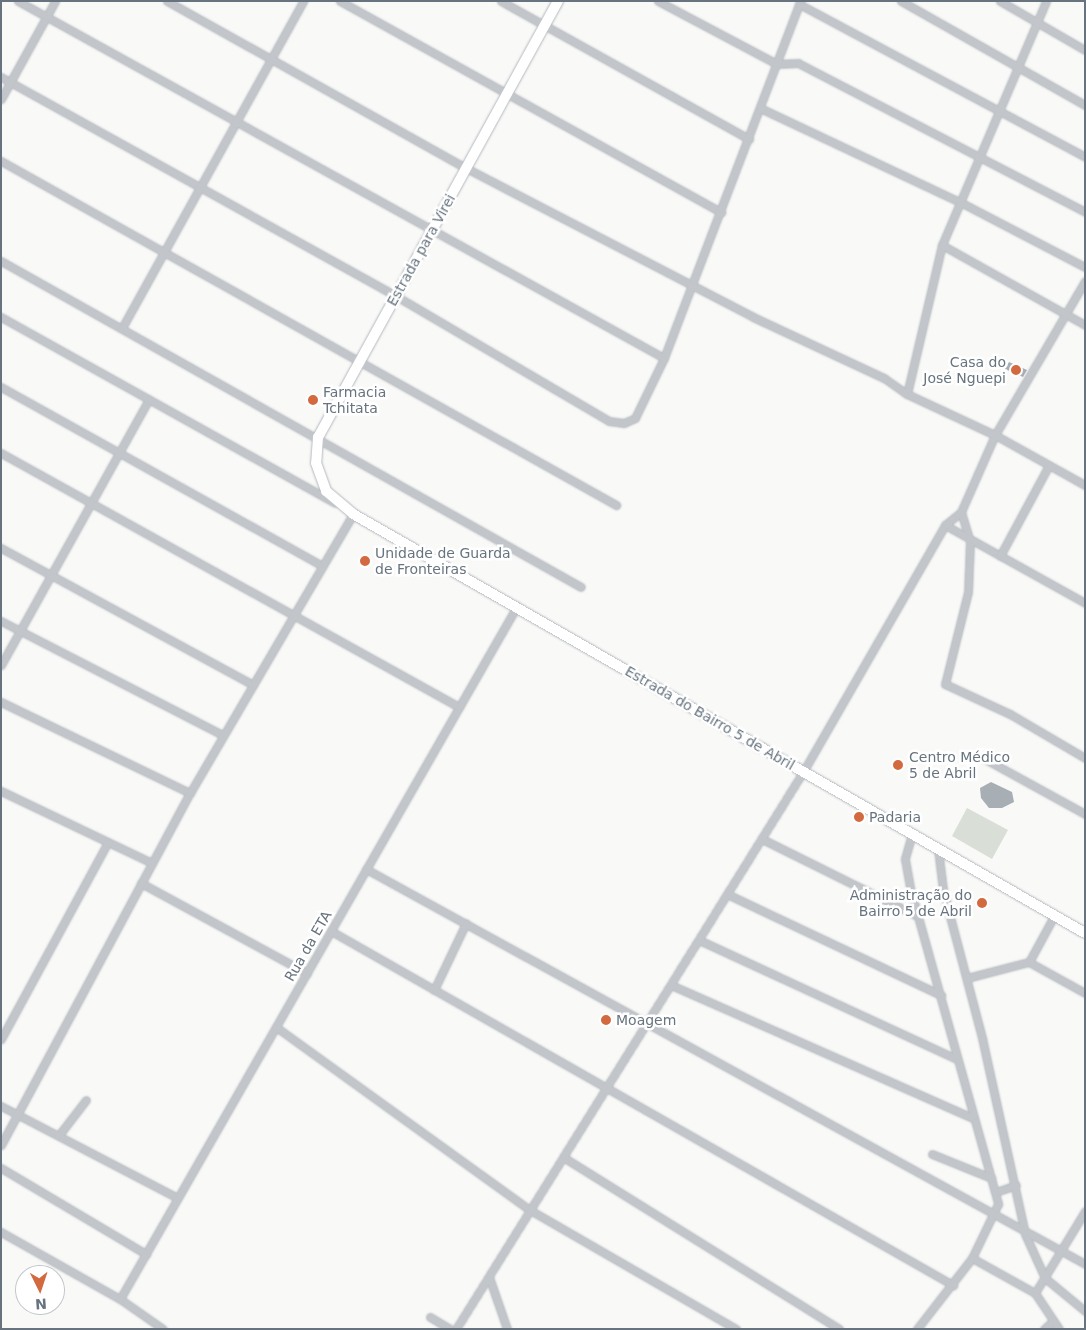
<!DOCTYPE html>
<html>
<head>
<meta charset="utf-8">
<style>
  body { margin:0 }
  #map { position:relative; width:1086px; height:1330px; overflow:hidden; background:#f9f9f8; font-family:"DejaVu Sans",sans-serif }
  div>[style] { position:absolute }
  .green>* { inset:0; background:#d9ded7 }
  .building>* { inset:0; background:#a7aeb4 }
  .roads { filter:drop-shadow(0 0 1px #b4b9bd) drop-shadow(0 0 1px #b4b9bd) }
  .street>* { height:7px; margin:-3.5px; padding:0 3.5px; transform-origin:3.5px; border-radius:3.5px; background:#c2c5c9 }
  .secondary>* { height:10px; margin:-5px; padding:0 5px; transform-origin:5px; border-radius:5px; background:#fff }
  .dots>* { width:14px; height:14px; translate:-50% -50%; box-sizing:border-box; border:2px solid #fff; border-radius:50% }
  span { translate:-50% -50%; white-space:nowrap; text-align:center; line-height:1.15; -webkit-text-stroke:5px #fff; paint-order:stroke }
  .street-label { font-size:14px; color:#67747f }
  .poi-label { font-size:14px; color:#67747f }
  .right { translate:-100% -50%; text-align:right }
  .left { translate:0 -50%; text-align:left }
  .frame { position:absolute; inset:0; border:2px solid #67747f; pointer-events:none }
  .north { position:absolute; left:15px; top:1265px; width:50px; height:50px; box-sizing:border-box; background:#fff; border:1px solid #c2c7cc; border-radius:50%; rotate:176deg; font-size:14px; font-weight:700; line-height:20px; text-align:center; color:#67747f }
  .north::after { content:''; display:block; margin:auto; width:18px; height:22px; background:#d3693f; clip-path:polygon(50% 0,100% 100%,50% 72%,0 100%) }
</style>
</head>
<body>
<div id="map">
  <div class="green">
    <div style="clip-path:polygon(967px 808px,1008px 830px,992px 859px,952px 836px)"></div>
  </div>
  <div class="building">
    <div style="clip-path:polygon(1009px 362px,1027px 370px,1023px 377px,1005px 369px)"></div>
    <div style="clip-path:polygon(991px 782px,1012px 792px,1014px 802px,1002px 808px,989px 808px,981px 798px,980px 788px)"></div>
  </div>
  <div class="roads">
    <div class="street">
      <div style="left:18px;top:1px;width:738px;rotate:28.93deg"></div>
      <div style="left:167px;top:1px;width:342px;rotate:29.2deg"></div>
      <div style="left:466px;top:168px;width:323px;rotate:27.4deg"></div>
      <div style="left:753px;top:317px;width:145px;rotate:25deg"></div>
      <div style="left:884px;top:378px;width:28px;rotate:35deg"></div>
      <div style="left:907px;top:394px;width:97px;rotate:25deg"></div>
      <div style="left:995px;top:435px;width:103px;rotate:29.1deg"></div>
      <div style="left:340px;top:1px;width:436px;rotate:29deg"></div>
      <div style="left:501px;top:1px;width:284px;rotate:29.1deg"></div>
      <div style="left:658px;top:1px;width:135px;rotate:27.9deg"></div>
      <div style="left:777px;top:64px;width:21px;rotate:-3deg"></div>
      <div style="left:798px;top:63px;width:323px;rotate:27.4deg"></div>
      <div style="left:901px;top:1px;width:211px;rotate:29.5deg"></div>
      <div style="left:1000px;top:1px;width:98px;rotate:30deg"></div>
      <div style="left:799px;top:4px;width:324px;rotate:28.1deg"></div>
      <div style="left:1px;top:77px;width:452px;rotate:29deg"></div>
      <div style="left:396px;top:296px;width:247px;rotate:30.4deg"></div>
      <div style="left:609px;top:421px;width:15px;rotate:8deg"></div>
      <div style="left:624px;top:423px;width:12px;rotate:-24deg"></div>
      <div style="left:635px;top:418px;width:67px;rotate:-64.2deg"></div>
      <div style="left:664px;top:358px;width:382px;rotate:-69.1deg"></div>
      <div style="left:1px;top:99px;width:112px;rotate:-61.1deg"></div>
      <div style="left:760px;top:108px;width:221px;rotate:25.2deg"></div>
      <div style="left:960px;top:202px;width:141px;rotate:27.5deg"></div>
      <div style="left:1px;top:161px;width:705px;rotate:29.22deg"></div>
      <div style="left:942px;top:245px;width:164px;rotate:29.2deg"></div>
      <div style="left:1px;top:261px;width:665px;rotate:29.34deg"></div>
      <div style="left:1px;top:317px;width:382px;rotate:29.1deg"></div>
      <div style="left:122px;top:328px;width:374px;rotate:-61deg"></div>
      <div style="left:1px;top:387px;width:368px;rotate:29.1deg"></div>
      <div style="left:907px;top:394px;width:153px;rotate:-76.8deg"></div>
      <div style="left:942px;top:245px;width:265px;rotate:-66.9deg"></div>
      <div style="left:1px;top:453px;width:524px;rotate:29.01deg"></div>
      <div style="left:961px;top:512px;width:30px;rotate:73deg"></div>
      <div style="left:970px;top:541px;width:51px;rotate:92.2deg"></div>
      <div style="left:968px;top:592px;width:95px;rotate:104deg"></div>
      <div style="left:945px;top:684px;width:72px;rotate:24.8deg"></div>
      <div style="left:1010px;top:714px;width:87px;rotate:30.4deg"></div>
      <div style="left:945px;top:525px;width:160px;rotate:29.1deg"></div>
      <div style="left:1px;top:548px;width:287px;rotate:28.5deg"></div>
      <div style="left:1000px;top:556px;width:103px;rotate:-61.7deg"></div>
      <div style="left:1px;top:621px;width:250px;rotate:27.2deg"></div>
      <div style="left:1px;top:665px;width:304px;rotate:-60.9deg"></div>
      <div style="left:1px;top:702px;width:210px;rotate:25.7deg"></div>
      <div style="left:985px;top:759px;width:114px;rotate:28.8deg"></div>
      <div style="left:1px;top:791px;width:167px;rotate:25.5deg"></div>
      <div style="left:912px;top:834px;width:26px;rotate:106deg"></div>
      <div style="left:905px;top:859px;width:29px;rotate:80deg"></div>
      <div style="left:910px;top:888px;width:328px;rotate:74.4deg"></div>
      <div style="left:998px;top:1204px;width:60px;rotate:115.7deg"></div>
      <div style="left:972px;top:1258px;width:90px;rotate:127.8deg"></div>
      <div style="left:762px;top:839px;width:173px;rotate:26.4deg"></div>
      <div style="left:938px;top:849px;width:41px;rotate:83deg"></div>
      <div style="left:943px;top:890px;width:153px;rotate:75.2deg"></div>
      <div style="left:982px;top:1038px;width:201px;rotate:77.6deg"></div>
      <div style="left:1025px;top:1234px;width:48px;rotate:65.6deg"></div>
      <div style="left:1045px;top:1278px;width:52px;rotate:39.5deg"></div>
      <div style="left:366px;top:869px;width:820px;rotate:28.78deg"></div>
      <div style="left:141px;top:883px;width:189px;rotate:28.5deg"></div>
      <div style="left:727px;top:894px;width:237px;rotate:25.3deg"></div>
      <div style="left:331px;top:931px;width:716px;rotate:29.65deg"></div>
      <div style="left:699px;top:940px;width:284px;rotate:24.8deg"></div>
      <div style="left:1029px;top:962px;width:52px;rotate:-61.5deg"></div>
      <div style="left:967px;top:978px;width:64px;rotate:-14.5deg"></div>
      <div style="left:1029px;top:962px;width:64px;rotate:29deg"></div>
      <div style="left:671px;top:985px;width:329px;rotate:23.8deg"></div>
      <div style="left:434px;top:990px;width:74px;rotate:-64.5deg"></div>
      <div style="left:276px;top:1027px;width:313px;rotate:35.8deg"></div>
      <div style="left:530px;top:1210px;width:238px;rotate:30deg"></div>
      <div style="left:1px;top:1039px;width:224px;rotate:-61.5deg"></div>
      <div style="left:1px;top:1106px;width:199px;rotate:27.5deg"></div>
      <div style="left:59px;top:1135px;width:44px;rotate:-52.4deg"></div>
      <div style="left:1px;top:1145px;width:400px;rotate:-61.8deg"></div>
      <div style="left:190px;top:793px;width:323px;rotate:-59.7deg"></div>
      <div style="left:932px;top:1154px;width:64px;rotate:22.1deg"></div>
      <div style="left:563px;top:1157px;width:325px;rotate:31.9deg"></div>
      <div style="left:1px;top:1168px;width:169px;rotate:30.7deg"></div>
      <div style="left:996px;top:1192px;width:21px;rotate:-19deg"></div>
      <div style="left:1px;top:1232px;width:137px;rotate:29.4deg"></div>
      <div style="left:120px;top:1299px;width:52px;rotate:34.9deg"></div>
      <div style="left:972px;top:1258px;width:72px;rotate:29.1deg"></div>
      <div style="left:1035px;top:1293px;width:43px;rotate:56.3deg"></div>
      <div style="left:489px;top:1277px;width:55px;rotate:70.9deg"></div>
      <div style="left:1035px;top:1293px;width:96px;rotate:-58.6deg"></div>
      <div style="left:120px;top:1299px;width:799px;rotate:-60.19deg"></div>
      <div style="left:430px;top:1317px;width:23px;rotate:31deg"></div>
      <div style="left:456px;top:1329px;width:656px;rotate:-58.08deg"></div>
      <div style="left:803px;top:772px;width:285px;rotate:-60.1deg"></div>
      <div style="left:945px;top:525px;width:21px;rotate:-39deg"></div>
      <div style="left:961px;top:512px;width:84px;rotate:-66.2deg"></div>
      <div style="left:995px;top:435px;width:178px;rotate:-59.7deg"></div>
      <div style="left:1044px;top:1329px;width:12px;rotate:-42deg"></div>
    </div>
    <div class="secondary">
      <div style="left:558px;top:1px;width:498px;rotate:118.8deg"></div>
      <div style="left:318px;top:437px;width:26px;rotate:94deg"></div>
      <div style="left:316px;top:463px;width:30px;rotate:70deg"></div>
      <div style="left:326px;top:491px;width:35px;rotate:40deg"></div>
      <div style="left:353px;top:514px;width:843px;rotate:29.79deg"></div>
    </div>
  </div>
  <div class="dots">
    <div style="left:1016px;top:370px;background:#d3693f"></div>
    <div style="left:313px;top:400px;background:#d3693f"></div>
    <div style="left:365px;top:561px;background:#d3693f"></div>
    <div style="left:898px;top:765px;background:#d3693f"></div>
    <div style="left:859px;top:817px;background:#d3693f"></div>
    <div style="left:982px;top:903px;background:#d3693f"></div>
    <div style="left:606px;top:1020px;background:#d3693f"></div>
  </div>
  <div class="street-label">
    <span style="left:421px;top:250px;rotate:-61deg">Estrada para Virei</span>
    <span style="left:710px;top:718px;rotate:30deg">Estrada do Bairro 5 de Abril</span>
    <span style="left:308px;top:946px;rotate:-60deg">Rua da ETA</span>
  </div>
  <div class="poi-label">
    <span class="right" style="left:1006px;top:370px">Casa do<br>José Nguepi</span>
    <span class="left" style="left:323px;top:400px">Farmacia<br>Tchitata</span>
    <span class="left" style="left:375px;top:561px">Unidade de Guarda<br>de Fronteiras</span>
    <span class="left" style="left:909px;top:765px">Centro Médico<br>5 de Abril</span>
    <span class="left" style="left:869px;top:817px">Padaria</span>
    <span class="right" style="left:972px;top:903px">Administração do<br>Bairro 5 de Abril</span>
    <span class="left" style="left:616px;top:1020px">Moagem</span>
  </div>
  <div class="frame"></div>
  <div class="north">N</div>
</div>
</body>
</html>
